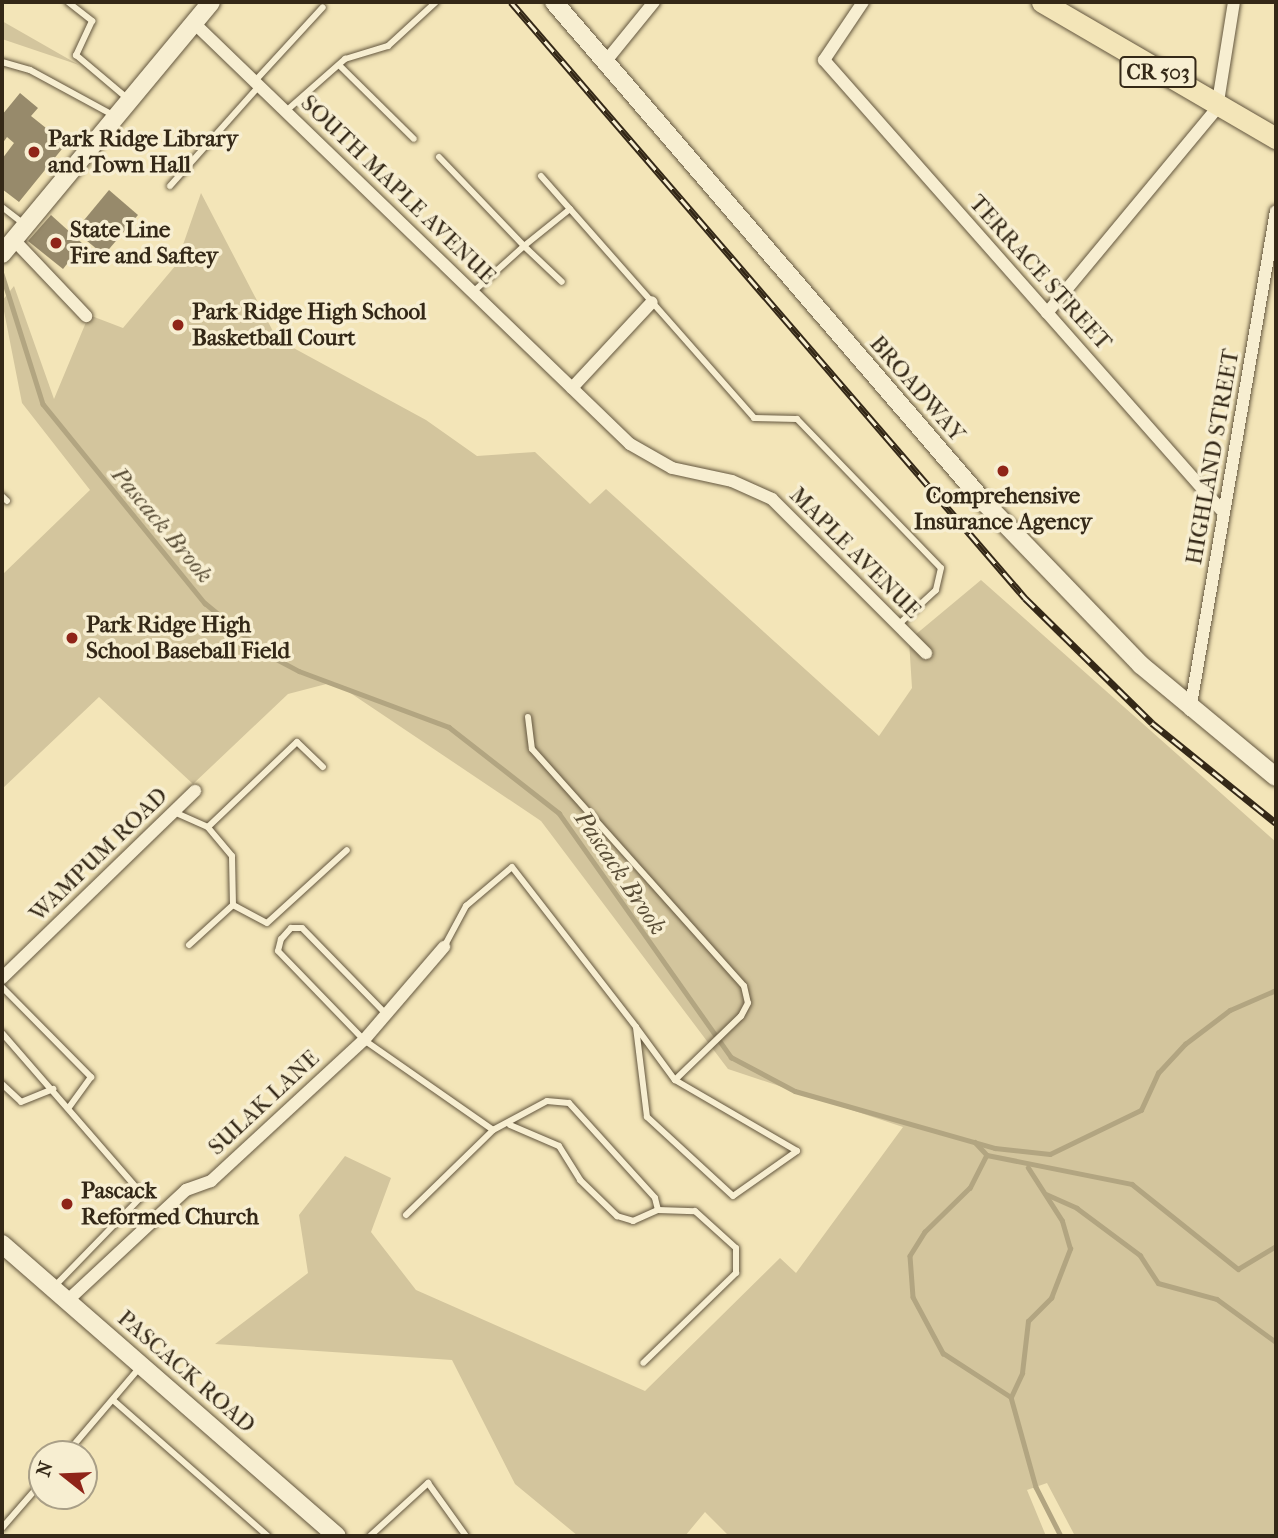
<!DOCTYPE html>
<html>
<head>
<meta charset="utf-8">
<style>
  body { margin:0 }
  #map { position:relative; width:1278px; height:1538px; overflow:hidden; background:#f3e5b8; font-family:"IM FELL French Canon",serif }
  div>[style] { position:absolute }
  .green>* { inset:0; background:#d3c59d }
  .stream>* { height:4.5px; margin:-2.25px; padding:0 2.25px; transform-origin:2.25px; border-radius:2.25px; background:#b2a581 }
  .building>* { inset:0; background:#978a6b }
  .roads { filter:drop-shadow(0 0 2px #64573f) drop-shadow(0 0 2px #64573f) }
  .lane>* { height:6px; margin:-3px; padding:0 3px; transform-origin:3px; border-radius:3px; background:#f7eed1 }
  .street>* { height:12px; margin:-6px; padding:0 6px; transform-origin:6px; border-radius:6px; background:#f7eed1 }
  .secondary>* { height:18px; margin:-9px; padding:0 9px; transform-origin:9px; border-radius:9px; background:#f7eed1 }
  .primary>* { height:21px; margin:-10.5px; padding:0 10.5px; transform-origin:10.5px; border-radius:10.5px; background:#f3e5b8 }
  .rail>* { height:7px; margin-top:-3.5px; transform-origin:0; background:repeating-linear-gradient(90deg,#f7eed1 0 13px,#342817 0 26px); box-sizing:border-box; border-block:2px solid #342817 }
  .dots>* { width:19px; height:19px; translate:-50% -50%; box-sizing:border-box; border:4px solid #f7eed1; border-radius:50% }
  span { translate:-50% -50%; white-space:nowrap; text-align:center; line-height:1.15; -webkit-text-stroke:7px #f7eed1; paint-order:stroke }
  .shield-label span { padding:2px 5px; background:#f7eed1; border:2px solid; border-radius:5px; -webkit-text-stroke-width:0 }
  .shield-label { font-size:21px; color:#342817; font-weight:700 }
  .poi-label { font-size:23px; color:#342817; font-weight:700 }
  .left { translate:0 -50%; text-align:left }
  .street-label { font-size:23px; color:#342817 }
  .water-label { font-size:24px; color:#5a4e37; font-style:italic }
  .frame { position:absolute; inset:0; border:4px solid #342817; pointer-events:none }
  .north { position:absolute; left:28px; top:1440px; width:70px; height:70px; box-sizing:border-box; background:#f7eed1; border:2px solid #a99f87; border-radius:50%; rotate:288deg; font-size:19px; font-weight:700; line-height:28px; text-align:center; color:#342817 }
  .north::after { content:''; display:block; margin:auto; width:24px; height:32px; background:#8f2418; clip-path:polygon(50% 0,100% 100%,50% 72%,0 100%) }
</style>
</head>
<body>
<div id="map">
  <div class="green">
    <div style="clip-path:polygon(2px 21px,79px 65px,2px 39px)"></div>
    <div style="clip-path:polygon(201px 193px,277px 339px,426px 420px,477px 456px,535px 452px,590px 504px,606px 489px,879px 736px,912px 688px,909px 640px,981px 580px,1276px 842px,1276px 1536px,1075px 1536px,1047px 1483px,1027px 1490px,1046px 1536px,729px 1536px,705px 1512px,685px 1536px,578px 1536px,515px 1484px,452px 1360px,215px 1344px,308px 1273px,299px 1215px,345px 1156px,391px 1178px,371px 1232px,416px 1290px,645px 1391px,780px 1258px,796px 1273px,903px 1127px,728px 1069px,541px 821px,334px 682px,288px 694px,193px 784px,99px 697px,2px 789px,2px 575px,90px 490px,22px 403px,2px 301px,14px 286px,54px 399px,89px 315px,123px 328px,176px 265px)"></div>
  </div>
  <div class="stream">
    <div style="left:2px;top:274px;width:136px;rotate:72.5deg"></div>
    <div style="left:43px;top:404px;width:257px;rotate:50.9deg"></div>
    <div style="left:205px;top:603px;width:80px;rotate:39.4deg"></div>
    <div style="left:267px;top:654px;width:36px;rotate:28deg"></div>
    <div style="left:299px;top:671px;width:160px;rotate:20.5deg"></div>
    <div style="left:449px;top:727px;width:140px;rotate:38deg"></div>
    <div style="left:559px;top:813px;width:299px;rotate:54.8deg"></div>
    <div style="left:731px;top:1057px;width:72px;rotate:28deg"></div>
    <div style="left:795px;top:1091px;width:208px;rotate:15.9deg"></div>
    <div style="left:995px;top:1148px;width:55px;rotate:6.2deg"></div>
    <div style="left:1050px;top:1154px;width:101px;rotate:-25.8deg"></div>
    <div style="left:1141px;top:1110px;width:41px;rotate:-65.3deg"></div>
    <div style="left:1158px;top:1073px;width:40px;rotate:-47deg"></div>
    <div style="left:1185px;top:1044px;width:56px;rotate:-37.1deg"></div>
    <div style="left:1230px;top:1010px;width:50px;rotate:-23.5deg"></div>
    <div style="left:975px;top:1142px;width:18px;rotate:47deg"></div>
    <div style="left:987px;top:1155px;width:37px;rotate:117deg"></div>
    <div style="left:970px;top:1188px;width:63px;rotate:135.6deg"></div>
    <div style="left:925px;top:1232px;width:28px;rotate:122deg"></div>
    <div style="left:910px;top:1256px;width:41px;rotate:85.8deg"></div>
    <div style="left:913px;top:1297px;width:64px;rotate:61.8deg"></div>
    <div style="left:943px;top:1353px;width:81px;rotate:32.9deg"></div>
    <div style="left:1011px;top:1397px;width:93px;rotate:74.5deg"></div>
    <div style="left:1036px;top:1487px;width:55px;rotate:63deg"></div>
    <div style="left:987px;top:1155px;width:148px;rotate:11.3deg"></div>
    <div style="left:1132px;top:1184px;width:136px;rotate:38.7deg"></div>
    <div style="left:1238px;top:1269px;width:44px;rotate:-31.2deg"></div>
    <div style="left:1046px;top:1194px;width:34px;rotate:24deg"></div>
    <div style="left:1077px;top:1208px;width:79px;rotate:36.7deg"></div>
    <div style="left:1140px;top:1255px;width:33px;rotate:57deg"></div>
    <div style="left:1158px;top:1283px;width:61px;rotate:15.2deg"></div>
    <div style="left:1217px;top:1299px;width:73px;rotate:36.1deg"></div>
    <div style="left:1011px;top:1397px;width:26px;rotate:-65deg"></div>
    <div style="left:1022px;top:1373px;width:52px;rotate:-83.4deg"></div>
    <div style="left:1028px;top:1321px;width:33px;rotate:-45deg"></div>
    <div style="left:1051px;top:1298px;width:53px;rotate:-68.8deg"></div>
    <div style="left:1070px;top:1249px;width:29px;rotate:-106deg"></div>
    <div style="left:1062px;top:1221px;width:63px;rotate:-122.7deg"></div>
  </div>
  <div class="building">
    <div style="clip-path:polygon(20px 93px,38px 108px,31px 116px,66px 144px,19px 202px,2px 189px,2px 159px,14px 143px,7px 137px,2px 144px,2px 115px)"></div>
    <div style="clip-path:polygon(109px 190px,138px 215px,104px 255px,75px 231px)"></div>
    <div style="clip-path:polygon(51px 215px,83px 244px,63px 269px,28px 241px)"></div>
  </div>
  <div class="roads">
    <div class="lane">
      <div style="left:68px;top:2px;width:31px;rotate:38deg"></div>
      <div style="left:92px;top:21px;width:38px;rotate:115deg"></div>
      <div style="left:76px;top:55px;width:68px;rotate:40.2deg"></div>
      <div style="left:2px;top:62px;width:29px;rotate:16deg"></div>
      <div style="left:30px;top:70px;width:94px;rotate:28.5deg"></div>
      <div style="left:339px;top:65px;width:105px;rotate:44.6deg"></div>
      <div style="left:255px;top:81px;width:100px;rotate:-47.4deg"></div>
      <div style="left:286px;top:111px;width:79px;rotate:-41.4deg"></div>
      <div style="left:345px;top:59px;width:45px;rotate:-16.8deg"></div>
      <div style="left:388px;top:46px;width:65px;rotate:-42.5deg"></div>
      <div style="left:439px;top:157px;width:123px;rotate:46.3deg"></div>
      <div style="left:524px;top:246px;width:59px;rotate:-38.8deg"></div>
      <div style="left:570px;top:209px;width:44px;rotate:-131.3deg"></div>
      <div style="left:170px;top:186px;width:134px;rotate:-48.3deg"></div>
      <div style="left:2px;top:207px;width:28px;rotate:38deg"></div>
      <div style="left:570px;top:209px;width:278px;rotate:48.6deg"></div>
      <div style="left:754px;top:418px;width:43px;rotate:1.3deg"></div>
      <div style="left:797px;top:419px;width:207px;rotate:46deg"></div>
      <div style="left:941px;top:568px;width:23px;rotate:103deg"></div>
      <div style="left:936px;top:590px;width:52px;rotate:137.4deg"></div>
      <div style="left:473px;top:292px;width:69px;rotate:-42deg"></div>
      <div style="left:524px;top:246px;width:52px;rotate:43.5deg"></div>
      <div style="left:2px;top:496px;width:7px;rotate:45deg"></div>
      <div style="left:528px;top:717px;width:32px;rotate:83deg"></div>
      <div style="left:532px;top:749px;width:318px;rotate:48.2deg"></div>
      <div style="left:744px;top:986px;width:17px;rotate:77deg"></div>
      <div style="left:748px;top:1003px;width:15px;rotate:118deg"></div>
      <div style="left:741px;top:1016px;width:92px;rotate:135.9deg"></div>
      <div style="left:174px;top:812px;width:37px;rotate:24deg"></div>
      <div style="left:208px;top:827px;width:123px;rotate:-43.7deg"></div>
      <div style="left:297px;top:742px;width:36px;rotate:44deg"></div>
      <div style="left:233px;top:905px;width:38px;rotate:28deg"></div>
      <div style="left:267px;top:923px;width:108px;rotate:-42.4deg"></div>
      <div style="left:189px;top:945px;width:59px;rotate:-42.3deg"></div>
      <div style="left:233px;top:905px;width:49px;rotate:-91.2deg"></div>
      <div style="left:232px;top:856px;width:38px;rotate:-130deg"></div>
      <div style="left:444px;top:947px;width:47px;rotate:-61.8deg"></div>
      <div style="left:466px;top:906px;width:60px;rotate:-40.3deg"></div>
      <div style="left:512px;top:867px;width:202px;rotate:52.2deg"></div>
      <div style="left:636px;top:1027px;width:66px;rotate:53.7deg"></div>
      <div style="left:675px;top:1080px;width:141px;rotate:30.2deg"></div>
      <div style="left:797px;top:1151px;width:78px;rotate:144.9deg"></div>
      <div style="left:733px;top:1196px;width:117px;rotate:-137.4deg"></div>
      <div style="left:647px;top:1117px;width:91px;rotate:-97deg"></div>
      <div style="left:2px;top:987px;width:127px;rotate:45.3deg"></div>
      <div style="left:91px;top:1077px;width:37px;rotate:126deg"></div>
      <div style="left:386px;top:1014px;width:120px;rotate:-134.3deg"></div>
      <div style="left:302px;top:928px;width:11px;rotate:180deg"></div>
      <div style="left:291px;top:928px;width:15px;rotate:132deg"></div>
      <div style="left:281px;top:939px;width:12px;rotate:104deg"></div>
      <div style="left:278px;top:951px;width:124px;rotate:46deg"></div>
      <div style="left:364px;top:1040px;width:157px;rotate:34.9deg"></div>
      <div style="left:493px;top:1130px;width:61px;rotate:-28.2deg"></div>
      <div style="left:547px;top:1101px;width:22px;rotate:5deg"></div>
      <div style="left:569px;top:1103px;width:128px;rotate:47.8deg"></div>
      <div style="left:655px;top:1198px;width:12px;rotate:76deg"></div>
      <div style="left:2px;top:1033px;width:215px;rotate:49deg"></div>
      <div style="left:143px;top:1195px;width:128px;rotate:134.1deg"></div>
      <div style="left:2px;top:1084px;width:26px;rotate:43deg"></div>
      <div style="left:21px;top:1102px;width:35px;rotate:-22deg"></div>
      <div style="left:510px;top:1125px;width:53px;rotate:23.2deg"></div>
      <div style="left:559px;top:1146px;width:40px;rotate:58deg"></div>
      <div style="left:580px;top:1180px;width:52px;rotate:44.2deg"></div>
      <div style="left:617px;top:1216px;width:17px;rotate:17deg"></div>
      <div style="left:633px;top:1221px;width:27px;rotate:-24deg"></div>
      <div style="left:658px;top:1210px;width:37px;rotate:2deg"></div>
      <div style="left:695px;top:1211px;width:55px;rotate:42.1deg"></div>
      <div style="left:736px;top:1248px;width:25px;rotate:90deg"></div>
      <div style="left:736px;top:1273px;width:129px;rotate:135.9deg"></div>
      <div style="left:406px;top:1215px;width:122px;rotate:-44.3deg"></div>
      <div style="left:113px;top:1400px;width:206px;rotate:41.3deg"></div>
      <div style="left:66px;top:1454px;width:114px;rotate:-49.6deg"></div>
      <div style="left:2px;top:1528px;width:61px;rotate:-49deg"></div>
      <div style="left:370px;top:1536px;width:79px;rotate:-42.4deg"></div>
      <div style="left:428px;top:1483px;width:65px;rotate:54.4deg"></div>
    </div>
    <div class="street">
      <div style="left:863px;top:2px;width:70px;rotate:123.9deg"></div>
      <div style="left:824px;top:60px;width:604px;rotate:48.56deg"></div>
      <div style="left:194px;top:23px;width:606px;rotate:44deg"></div>
      <div style="left:630px;top:444px;width:48px;rotate:29.7deg"></div>
      <div style="left:672px;top:468px;width:61px;rotate:12.2deg"></div>
      <div style="left:732px;top:481px;width:44px;rotate:24.2deg"></div>
      <div style="left:772px;top:499px;width:218px;rotate:45deg"></div>
      <div style="left:606px;top:61px;width:76px;rotate:-50.9deg"></div>
      <div style="left:14px;top:240px;width:105px;rotate:46.5deg"></div>
      <div style="left:1047px;top:313px;width:266px;rotate:-50.3deg"></div>
      <div style="left:1217px;top:108px;width:107px;rotate:-80.9deg"></div>
      <div style="left:572px;top:388px;width:117px;rotate:-47.1deg"></div>
      <div style="left:1190px;top:710px;width:506px;rotate:-80.22deg"></div>
      <div style="left:2px;top:978px;width:269px;rotate:-44.1deg"></div>
      <div style="left:67px;top:1301px;width:163px;rotate:-43deg"></div>
      <div style="left:186px;top:1190px;width:27px;rotate:-20deg"></div>
      <div style="left:211px;top:1181px;width:208px;rotate:-42.7deg"></div>
      <div style="left:364px;top:1040px;width:123px;rotate:-49.3deg"></div>
    </div>
    <div class="secondary">
      <div style="left:554px;top:2px;width:661px;rotate:49.3deg"></div>
      <div style="left:985px;top:503px;width:225px;rotate:46.1deg"></div>
      <div style="left:1141px;top:665px;width:175px;rotate:39.7deg"></div>
      <div style="left:2px;top:254px;width:327px;rotate:-50.3deg"></div>
      <div style="left:2px;top:1244px;width:444px;rotate:41.1deg"></div>
    </div>
    <div class="primary">
      <div style="left:1042px;top:2px;width:271px;rotate:30.2deg"></div>
    </div>
  </div>
  <div class="rail">
    <div style="left:511px;top:2px;width:787px;rotate:49.22deg"></div>
    <div style="left:1025px;top:598px;width:178px;rotate:44.5deg"></div>
    <div style="left:1152px;top:723px;width:159px;rotate:38.9deg"></div>
  </div>
  <div class="dots">
    <div style="left:34px;top:152px;background:#8f2418"></div>
    <div style="left:56px;top:243px;background:#8f2418"></div>
    <div style="left:178px;top:325px;background:#8f2418"></div>
    <div style="left:1003px;top:471px;background:#8f2418"></div>
    <div style="left:72px;top:638px;background:#8f2418"></div>
    <div style="left:67px;top:1204px;background:#8f2418"></div>
  </div>
  <div class="shield-label">
    <span style="left:1158px;top:72px">CR 503</span>
  </div>
  <div class="poi-label">
    <span class="left" style="left:48px;top:152px">Park Ridge Library<br>and Town Hall</span>
    <span class="left" style="left:70px;top:243px">State Line<br>Fire and Saftey</span>
    <span class="left" style="left:192px;top:325px">Park Ridge High School<br>Basketball Court</span>
    <span style="left:1003px;top:509px">Comprehensive<br>Insurance Agency</span>
    <span class="left" style="left:86px;top:638px">Park Ridge High<br>School Baseball Field</span>
    <span class="left" style="left:81px;top:1204px">Pascack<br>Reformed Church</span>
  </div>
  <div class="street-label">
    <span style="left:398px;top:190px;rotate:44deg">SOUTH MAPLE AVENUE</span>
    <span style="left:1040px;top:273px;rotate:48deg">TERRACE STREET</span>
    <span style="left:917px;top:389px;rotate:49deg">BROADWAY</span>
    <span style="left:1213px;top:457px;rotate:-80deg">HIGHLAND STREET</span>
    <span style="left:855px;top:553px;rotate:45deg">MAPLE AVENUE</span>
    <span style="left:99px;top:855px;rotate:-44deg">WAMPUM ROAD</span>
    <span style="left:264px;top:1103px;rotate:-43deg">SULAK LANE</span>
    <span style="left:186px;top:1372px;rotate:41deg">PASCACK ROAD</span>
  </div>
  <div class="water-label">
    <span style="left:162px;top:525px;rotate:50deg">Pascack Brook</span>
    <span style="left:620px;top:873px;rotate:56deg">Pascack Brook</span>
  </div>
  <div class="frame"></div>
  <div class="north">N</div>
</div>
</body>
</html>
